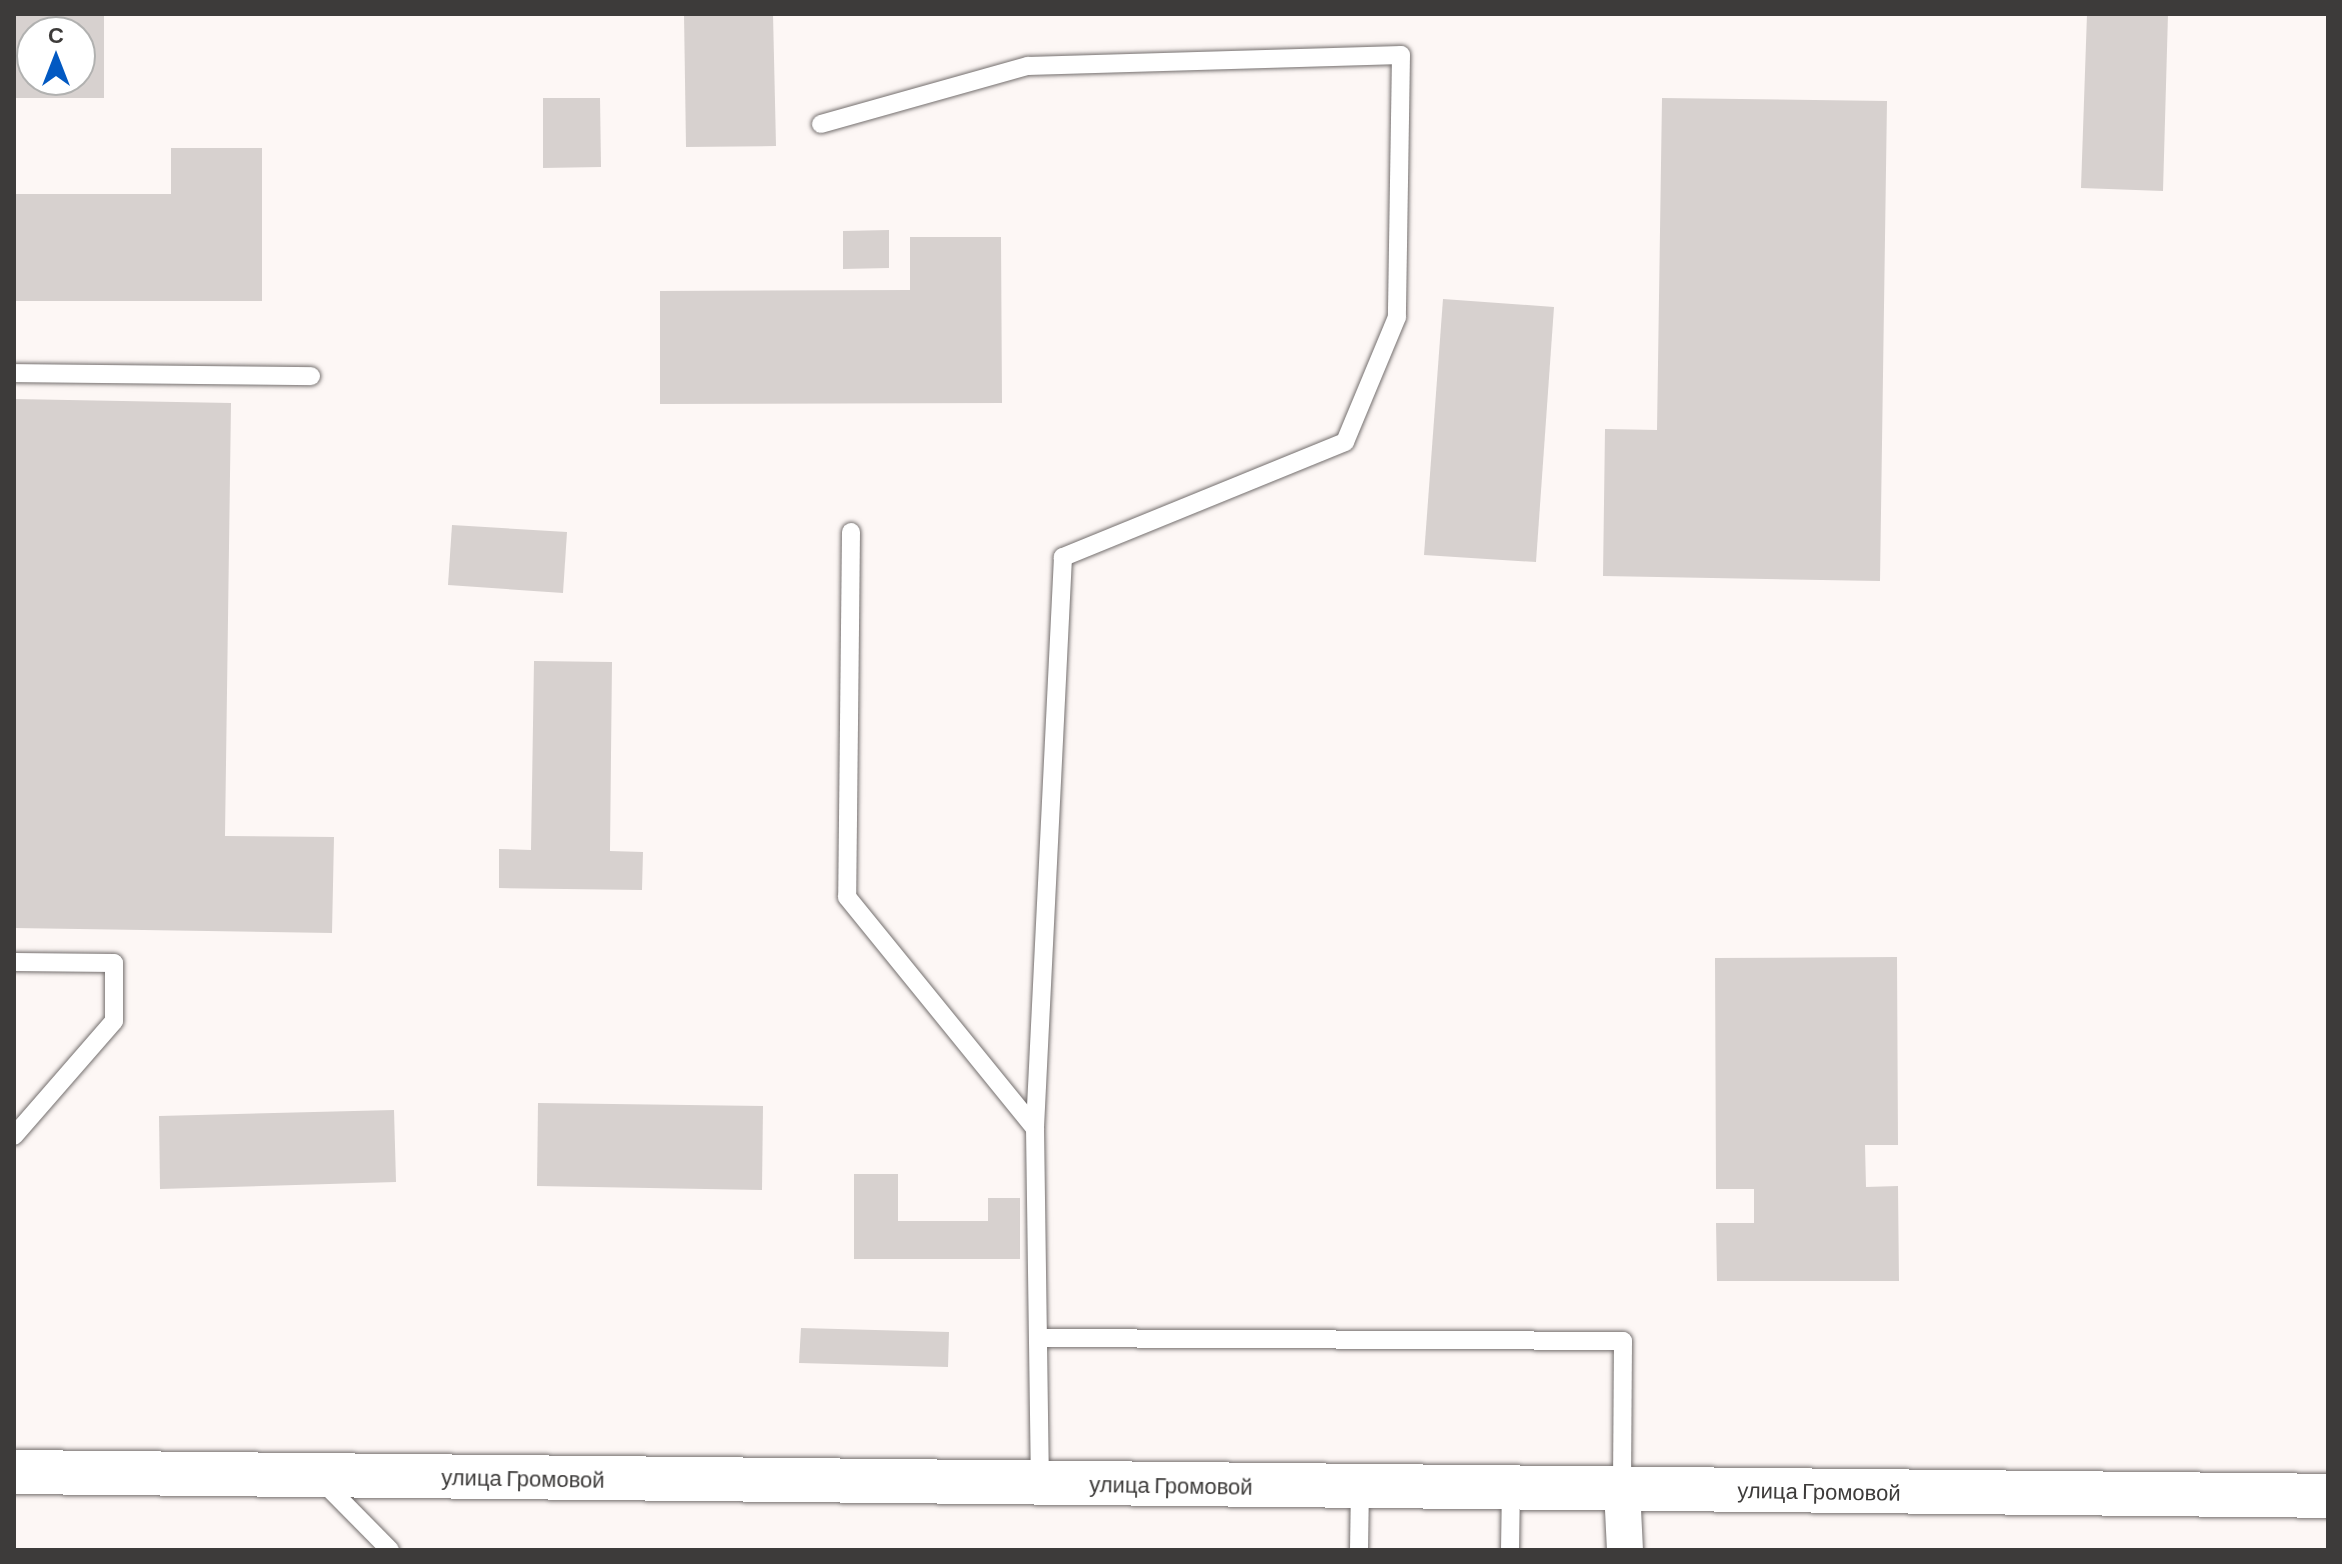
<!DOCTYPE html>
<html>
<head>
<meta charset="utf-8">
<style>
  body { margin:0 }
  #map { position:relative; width:2342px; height:1564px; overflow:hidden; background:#fdf7f5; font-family:Barlow,sans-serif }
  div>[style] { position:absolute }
  .building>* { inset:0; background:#d7d1cf }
  .roads { filter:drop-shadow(0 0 2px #746f6e) drop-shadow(0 0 2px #746f6e) }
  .service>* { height:18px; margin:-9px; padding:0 9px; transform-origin:9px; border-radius:9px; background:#fff }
  .minor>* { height:36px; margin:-18px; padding:0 18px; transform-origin:18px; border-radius:18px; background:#fff }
  .primary>* { height:44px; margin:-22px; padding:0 22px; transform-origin:22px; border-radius:22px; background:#fff }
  span { translate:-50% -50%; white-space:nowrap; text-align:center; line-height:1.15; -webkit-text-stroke:6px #fff; paint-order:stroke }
  .street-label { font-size:22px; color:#3d3b3a }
  .frame { position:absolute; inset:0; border:16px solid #3d3b3a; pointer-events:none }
  .north { position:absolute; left:16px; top:16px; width:80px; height:80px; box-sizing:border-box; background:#fff; border:2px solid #b1b1b0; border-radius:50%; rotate:0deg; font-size:22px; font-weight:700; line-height:32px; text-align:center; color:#3d3b3a }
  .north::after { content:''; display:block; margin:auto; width:28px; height:36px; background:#0259c2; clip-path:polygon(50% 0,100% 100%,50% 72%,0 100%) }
</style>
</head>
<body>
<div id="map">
  <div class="building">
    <div style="clip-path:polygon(evenodd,14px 14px,104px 16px,104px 98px,14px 98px,14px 14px,32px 32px,80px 32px,80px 80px,32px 80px,32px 32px)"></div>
    <div style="clip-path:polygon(684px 14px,773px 14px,776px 146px,686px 147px)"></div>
    <div style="clip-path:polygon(2087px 14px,2168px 14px,2163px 191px,2081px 188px)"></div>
    <div style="clip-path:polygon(543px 98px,600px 98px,601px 167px,543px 168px)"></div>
    <div style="clip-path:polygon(1662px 98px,1887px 101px,1880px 581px,1603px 576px,1605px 429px,1657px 430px)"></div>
    <div style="clip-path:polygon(171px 148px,262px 148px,262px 301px,14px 301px,14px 194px,171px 194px)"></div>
    <div style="clip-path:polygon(889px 230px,889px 268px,843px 269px,843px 231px)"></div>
    <div style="clip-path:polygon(910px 237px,1001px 237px,1002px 403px,660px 404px,660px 291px,910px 290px)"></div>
    <div style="clip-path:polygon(1443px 299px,1554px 307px,1536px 562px,1424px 555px)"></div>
    <div style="clip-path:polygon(14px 399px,231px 403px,225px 836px,334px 837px,332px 933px,14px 928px)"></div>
    <div style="clip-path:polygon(452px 525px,567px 532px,563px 593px,448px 585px)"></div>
    <div style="clip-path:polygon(534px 661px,612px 662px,610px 851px,643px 852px,642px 890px,499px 888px,499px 849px,531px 850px)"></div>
    <div style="clip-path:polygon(1897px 957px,1898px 1145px,1865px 1145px,1866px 1187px,1898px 1186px,1899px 1281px,1717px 1281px,1716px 1223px,1754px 1223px,1754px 1189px,1716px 1189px,1715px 958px)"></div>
    <div style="clip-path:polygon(538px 1103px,763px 1106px,762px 1190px,537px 1186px)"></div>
    <div style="clip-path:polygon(394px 1110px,396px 1182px,160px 1189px,159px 1116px)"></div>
    <div style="clip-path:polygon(854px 1174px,898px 1174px,898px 1221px,988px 1221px,988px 1198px,1020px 1198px,1020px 1259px,854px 1259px)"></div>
    <div style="clip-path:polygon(801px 1328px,949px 1332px,948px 1367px,799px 1363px)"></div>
  </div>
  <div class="roads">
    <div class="service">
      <div style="left:821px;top:124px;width:215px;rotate:-15.7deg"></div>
      <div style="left:1028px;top:66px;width:373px;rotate:-1.7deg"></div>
      <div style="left:1401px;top:55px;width:262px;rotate:90.9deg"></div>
      <div style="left:1397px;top:317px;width:135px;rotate:112.6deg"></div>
      <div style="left:1345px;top:442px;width:305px;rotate:157.8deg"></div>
      <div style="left:1063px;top:557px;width:572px;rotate:92.81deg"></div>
      <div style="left:1035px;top:1128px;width:355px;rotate:89.2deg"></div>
      <div style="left:14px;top:373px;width:297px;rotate:0.6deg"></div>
      <div style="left:851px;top:532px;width:365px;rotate:90.6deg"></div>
      <div style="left:847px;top:897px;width:298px;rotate:50.9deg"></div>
      <div style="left:14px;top:962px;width:100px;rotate:0.6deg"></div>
      <div style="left:114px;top:963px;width:58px;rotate:90deg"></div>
      <div style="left:114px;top:1021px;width:152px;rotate:131deg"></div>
      <div style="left:1038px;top:1338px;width:585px;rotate:0.29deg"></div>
      <div style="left:1623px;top:1341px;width:148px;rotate:90.4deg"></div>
      <div style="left:322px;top:1481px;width:97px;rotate:45.4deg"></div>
      <div style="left:1359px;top:1550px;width:63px;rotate:-89.1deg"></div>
      <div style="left:1510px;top:1550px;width:62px;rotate:-89.1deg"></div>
    </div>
    <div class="minor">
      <div style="left:1622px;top:1489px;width:61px;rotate:87.2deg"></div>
    </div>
    <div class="primary">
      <div style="left:14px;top:1472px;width:2314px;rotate:0.59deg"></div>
    </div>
  </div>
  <div class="street-label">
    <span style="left:523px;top:1478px;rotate:1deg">улица Громовой</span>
    <span style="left:1171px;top:1485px;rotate:1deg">улица Громовой</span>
    <span style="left:1819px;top:1491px;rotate:1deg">улица Громовой</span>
  </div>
  <div class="frame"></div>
  <div class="north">С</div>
</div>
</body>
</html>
